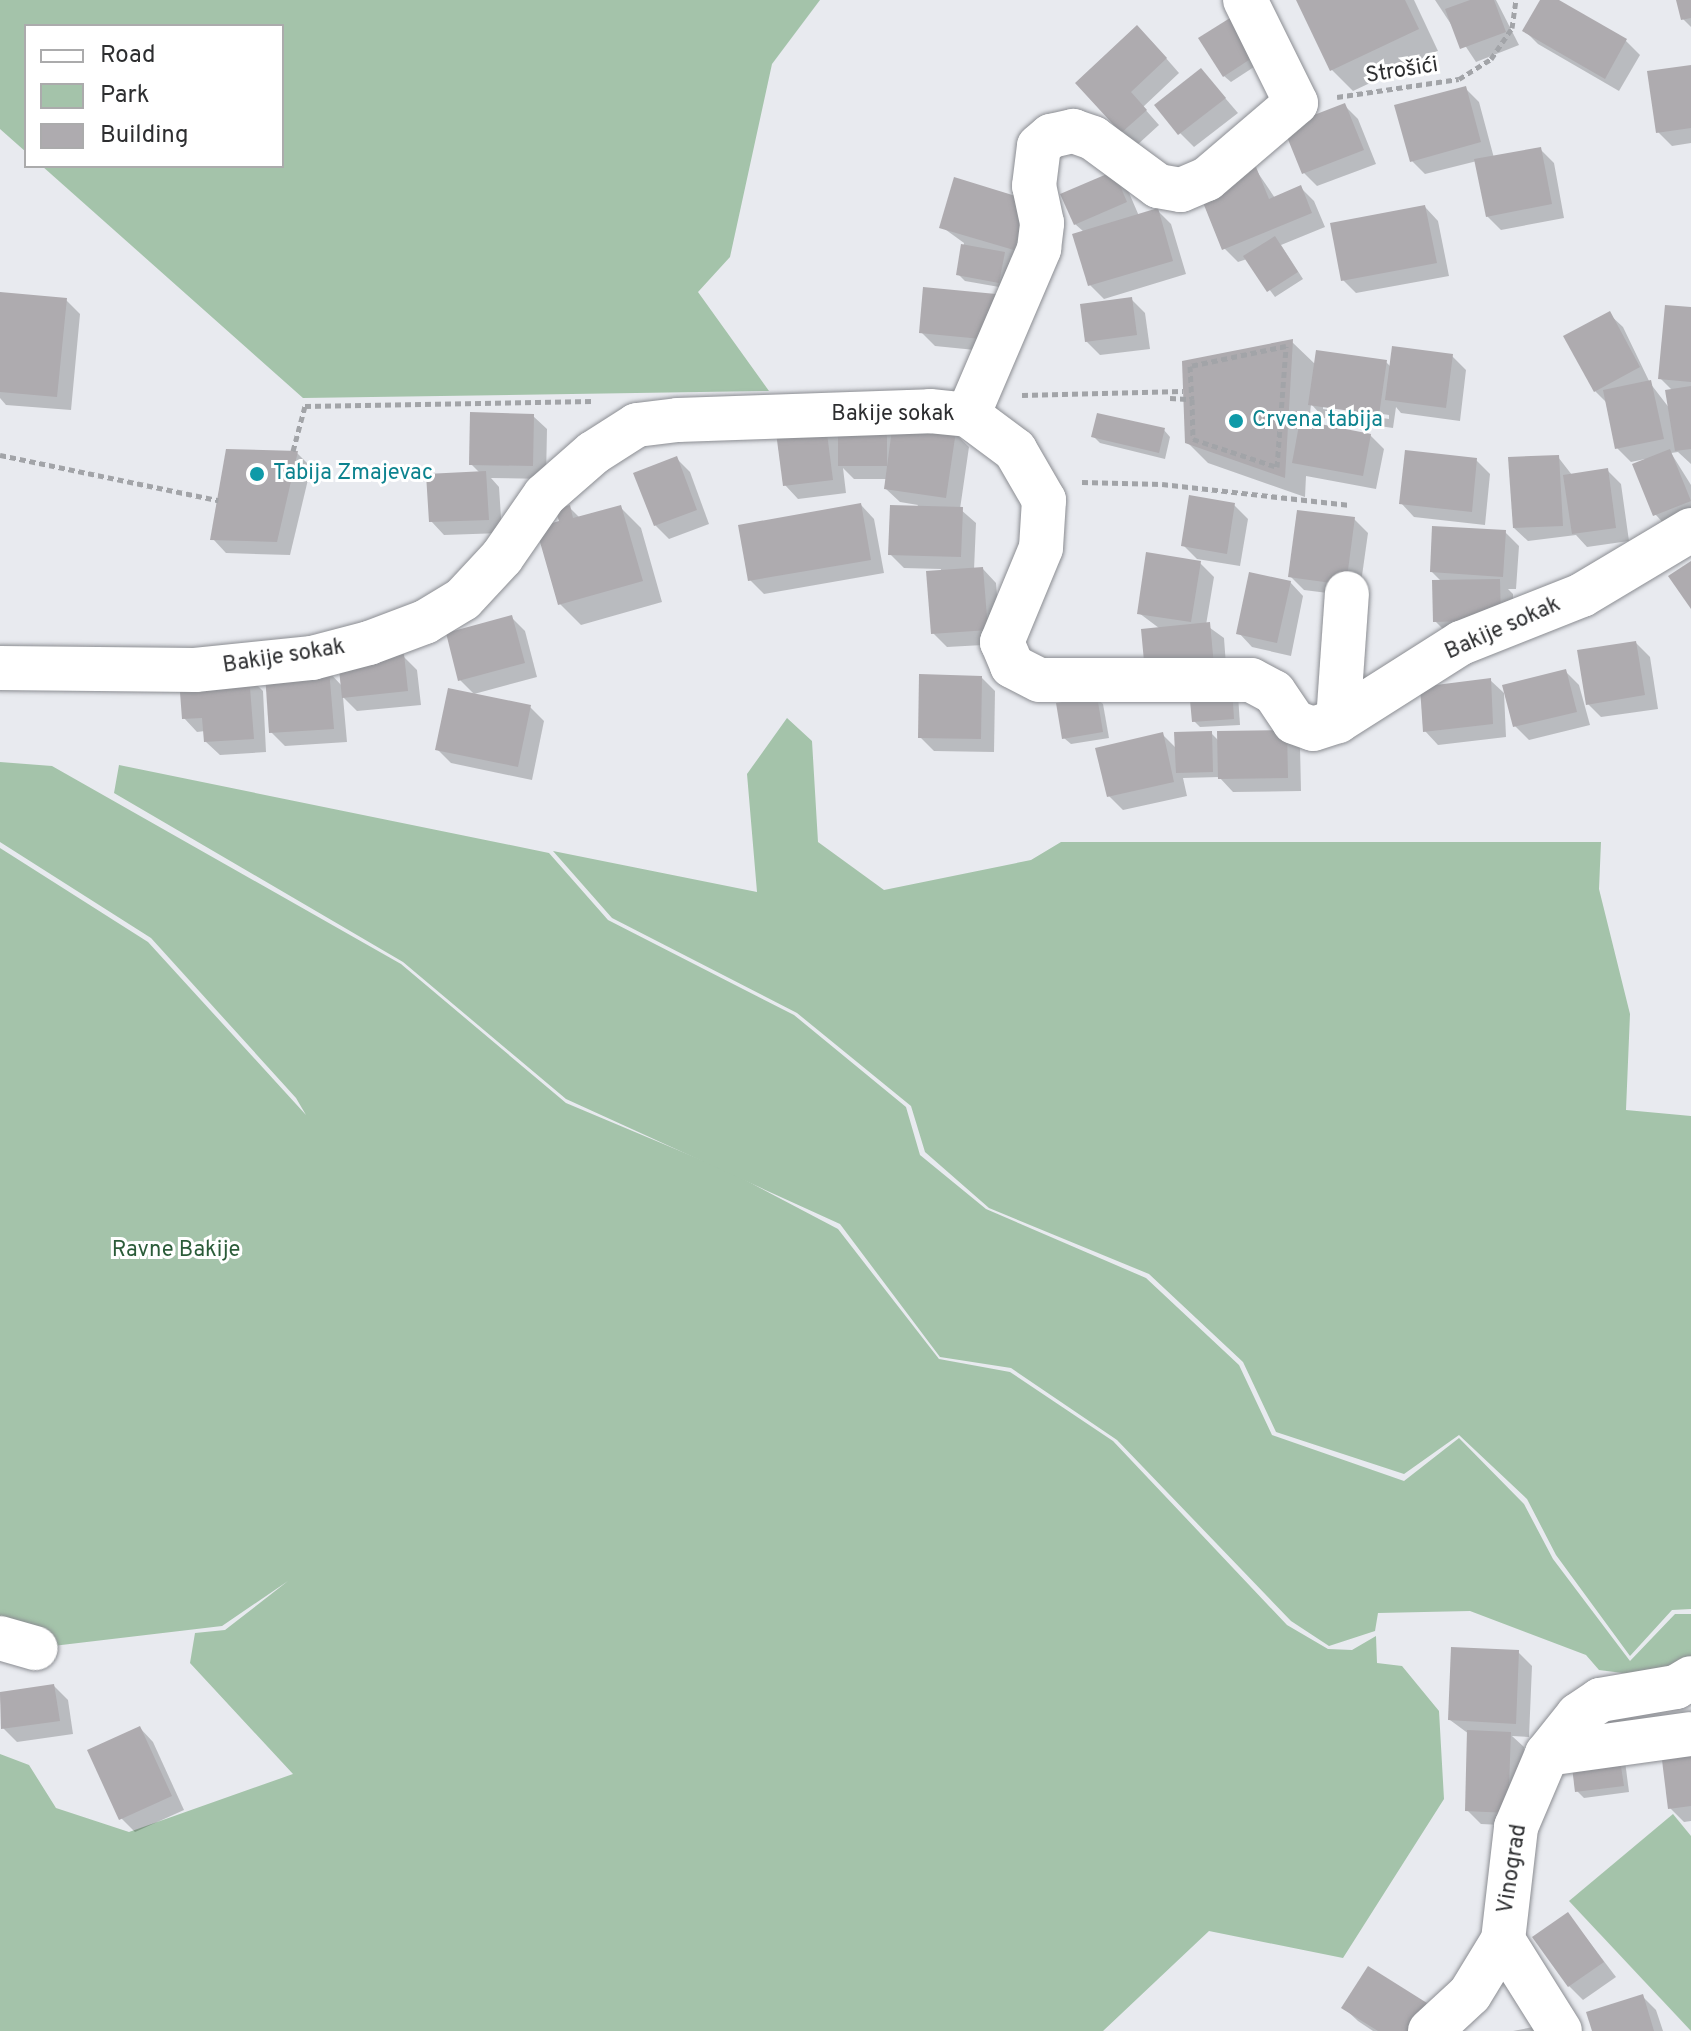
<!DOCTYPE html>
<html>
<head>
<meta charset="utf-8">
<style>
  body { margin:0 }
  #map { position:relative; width:1691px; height:2031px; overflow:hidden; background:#e8eaef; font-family:Overpass,sans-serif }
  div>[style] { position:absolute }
  .green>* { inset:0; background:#a4c3aa }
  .shadow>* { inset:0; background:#0003 }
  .building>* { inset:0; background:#aeabaf }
  .path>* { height:5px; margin-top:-2.5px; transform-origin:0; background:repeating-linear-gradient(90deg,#a2a4a8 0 6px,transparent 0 10px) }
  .roads { filter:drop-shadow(0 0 2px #8b8d92) drop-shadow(0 0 2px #8b8d92) }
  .minor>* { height:44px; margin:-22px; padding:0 22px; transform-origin:22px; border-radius:22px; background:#fff }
  .dots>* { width:22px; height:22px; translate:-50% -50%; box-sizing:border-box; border:4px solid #fff; border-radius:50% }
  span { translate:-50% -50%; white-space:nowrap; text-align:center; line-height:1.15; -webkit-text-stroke:6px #fff; paint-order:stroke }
  .street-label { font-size:22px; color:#2d2e30 }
  .culture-label { font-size:22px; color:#0d838f }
  .left { translate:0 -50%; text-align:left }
  .park-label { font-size:22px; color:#2b5c39 }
  .legend { position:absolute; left:24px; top:24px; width:260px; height:144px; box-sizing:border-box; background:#fff; border:2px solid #ababac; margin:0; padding:10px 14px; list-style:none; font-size:24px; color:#2d2e30 }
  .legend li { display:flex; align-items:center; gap:16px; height:40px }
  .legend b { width:40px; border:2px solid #ababac }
</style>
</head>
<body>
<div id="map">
  <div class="green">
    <div style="clip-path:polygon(0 0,820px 0,772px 64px,730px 257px,698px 292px,769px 391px,303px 398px,42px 166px,282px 166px,282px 26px,26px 26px,26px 152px,0 129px)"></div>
    <div style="clip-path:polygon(787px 718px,812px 741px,818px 842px,884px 890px,1031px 860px,1061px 842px,1601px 842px,1599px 889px,1630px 1014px,1626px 1110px,1691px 1116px,1691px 1609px,1672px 1610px,1630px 1656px,1556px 1555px,1527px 1499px,1459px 1435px,1404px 1474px,1276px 1432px,1243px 1362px,1149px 1274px,989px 1208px,925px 1152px,911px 1106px,797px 1013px,612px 918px,553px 851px,757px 892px,747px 774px)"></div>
    <div style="clip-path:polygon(0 762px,52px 766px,401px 964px,566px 1103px,730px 1172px,838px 1229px,939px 1359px,1010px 1372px,1113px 1441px,1287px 1625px,1328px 1649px,1352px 1650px,1376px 1636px,1377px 1663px,1402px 1666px,1439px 1711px,1444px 1799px,1343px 1958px,1209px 1931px,1103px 2031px,0 2031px,0 1754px,29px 1765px,56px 1808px,129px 1832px,293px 1774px,190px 1663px,195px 1633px,225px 1630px,288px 1581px,222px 1626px,36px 1648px,0 1638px,0 848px,148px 942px,306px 1115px,296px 1098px,151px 938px,0 842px)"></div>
    <div style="clip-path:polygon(119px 765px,549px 853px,608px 920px,794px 1015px,906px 1107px,920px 1155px,986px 1209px,1146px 1278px,1239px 1365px,1272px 1435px,1404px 1481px,1459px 1438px,1524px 1504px,1553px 1559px,1630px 1661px,1675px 1614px,1691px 1614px,1691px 1663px,1646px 1676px,1599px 1670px,1586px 1655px,1470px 1611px,1378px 1613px,1375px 1631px,1329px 1646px,1291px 1621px,1117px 1440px,1011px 1368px,940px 1357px,840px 1224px,566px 1099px,403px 962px,114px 793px)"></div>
    <div style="clip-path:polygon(1673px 1814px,1691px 1836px,1691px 2031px,1569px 1901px)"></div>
  </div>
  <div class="shadow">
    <div style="clip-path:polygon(1299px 0,1414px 0,1438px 51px,1353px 91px,1332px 70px)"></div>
    <div style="clip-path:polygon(1435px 0,1496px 0,1519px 45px,1476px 62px)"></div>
    <div style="clip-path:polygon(1542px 0,1555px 0,1626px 41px,1640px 55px,1619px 91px,1538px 44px,1525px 31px)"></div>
    <div style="clip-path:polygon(1678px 0,1691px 0,1691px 27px,1683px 19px)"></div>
    <div style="clip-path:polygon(1230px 21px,1260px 63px,1231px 82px,1224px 76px)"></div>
    <div style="clip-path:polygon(1151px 41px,1179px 73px,1143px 107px,1159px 125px,1136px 146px,1077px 83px)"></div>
    <div style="clip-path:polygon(1691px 67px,1691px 143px,1672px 146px,1658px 132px)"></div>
    <div style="clip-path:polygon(1201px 70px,1238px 113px,1194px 147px,1180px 133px)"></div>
    <div style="clip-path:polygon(1465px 88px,1479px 102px,1494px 158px,1540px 149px,1554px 163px,1564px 218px,1501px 230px,1487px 216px,1477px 161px,1425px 174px,1412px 161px)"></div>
    <div style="clip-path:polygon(1344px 105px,1358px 119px,1376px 164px,1317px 186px,1304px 173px)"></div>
    <div style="clip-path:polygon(1256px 170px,1275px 198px,1301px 188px,1314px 201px,1325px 227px,1281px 245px,1303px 279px,1275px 297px,1247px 259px,1238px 262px,1224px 248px)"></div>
    <div style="clip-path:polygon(1113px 174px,1127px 188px,1139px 216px,1157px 210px,1171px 224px,1186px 274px,1104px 299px,1090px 285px,1084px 232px,1075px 224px)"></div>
    <div style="clip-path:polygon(1028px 202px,1028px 262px,1011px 257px,1005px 288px,965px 281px,958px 274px,964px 243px,942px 227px)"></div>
    <div style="clip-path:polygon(1425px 207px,1438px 221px,1449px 276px,1356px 293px,1343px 280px)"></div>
    <div style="clip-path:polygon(925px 289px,1005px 353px,935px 346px,921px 332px)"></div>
    <div style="clip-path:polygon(1131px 299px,1145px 313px,1150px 349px,1100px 355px,1086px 341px)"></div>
    <div style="clip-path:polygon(66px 300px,80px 314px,71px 410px,6px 405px,0 398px,0 307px)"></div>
    <div style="clip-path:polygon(1691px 309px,1691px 464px,1678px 452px,1671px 453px,1691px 485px,1691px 520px,1668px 528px,1655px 514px,1645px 459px,1631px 462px,1617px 448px,1607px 403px,1595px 391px,1609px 314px,1623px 327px,1650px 383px,1670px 409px,1673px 391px,1660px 378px)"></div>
    <div style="clip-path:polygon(evenodd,1292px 342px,1316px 365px,1386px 362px,1391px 367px,1452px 356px,1466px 370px,1460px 421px,1401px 413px,1396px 407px,1393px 428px,1324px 418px,1311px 404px,1309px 424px,1370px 435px,1384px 449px,1376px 489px,1306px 476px,1305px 497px,1208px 463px,1187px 442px,1292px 342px,1323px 405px,1389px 415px,1389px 419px,1323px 409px,1323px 405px)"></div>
    <div style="clip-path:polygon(533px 416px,547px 429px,546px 479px,491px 478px,499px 487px,502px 533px,444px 535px,431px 521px,480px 473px,471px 464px)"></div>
    <div style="clip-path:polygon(777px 426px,955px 433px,969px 447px,960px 509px,976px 523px,974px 570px,983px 569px,996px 583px,1001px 644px,947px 647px,933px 633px,941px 569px,904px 568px,890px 554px,918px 505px,900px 502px,886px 489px,887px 479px,854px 479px,843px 468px,846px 493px,798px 499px,785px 485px)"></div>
    <div style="clip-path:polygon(1164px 430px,1170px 437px,1165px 459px,1100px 443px,1094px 437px)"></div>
    <div style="clip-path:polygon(297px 453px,311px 467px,290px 555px,226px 553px,213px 539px)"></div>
    <div style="clip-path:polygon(1558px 457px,1572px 475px,1607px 470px,1621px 484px,1629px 541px,1587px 547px,1576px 535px,1528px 541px,1514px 528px)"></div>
    <div style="clip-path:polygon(676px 458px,690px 472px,709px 524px,669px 539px,655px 525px)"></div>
    <div style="clip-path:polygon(1476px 460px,1490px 474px,1485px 525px,1414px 517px,1401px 503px)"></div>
    <div style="clip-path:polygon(861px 505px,874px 519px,884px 573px,764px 594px,750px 580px)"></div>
    <div style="clip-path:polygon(1234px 505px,1248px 519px,1240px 566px,1197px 559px,1183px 545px)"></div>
    <div style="clip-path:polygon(569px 507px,580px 518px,620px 507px,641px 528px,662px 602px,581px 625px,560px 604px,562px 523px)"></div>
    <div style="clip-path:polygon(1354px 519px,1368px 533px,1359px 597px,1304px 590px,1290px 576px)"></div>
    <div style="clip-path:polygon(1505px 532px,1519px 546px,1516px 589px,1508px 589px,1513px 594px,1514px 633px,1449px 635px,1435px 621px,1442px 582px,1432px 572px)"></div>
    <div style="clip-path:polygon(1200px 563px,1214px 577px,1206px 625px,1224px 638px,1227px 679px,1139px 613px)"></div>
    <div style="clip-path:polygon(1290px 582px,1303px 596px,1291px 656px,1252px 647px,1239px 633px)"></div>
    <div style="clip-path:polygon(512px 618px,525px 631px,537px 677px,474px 694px,460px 680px)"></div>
    <div style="clip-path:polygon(1636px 643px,1650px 657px,1658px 709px,1601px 717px,1588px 704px)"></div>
    <div style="clip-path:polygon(403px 656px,417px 670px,421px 705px,357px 711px,343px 697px,347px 742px,285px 746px,271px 732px,328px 671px,342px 686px)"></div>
    <div style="clip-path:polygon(1565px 671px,1579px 685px,1590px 725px,1529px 740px,1515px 726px)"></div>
    <div style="clip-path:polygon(249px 677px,263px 691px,266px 752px,220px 755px,206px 742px,205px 731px,197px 732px,184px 718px)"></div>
    <div style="clip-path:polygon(982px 678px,995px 691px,994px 752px,934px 751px,920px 737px)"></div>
    <div style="clip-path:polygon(1490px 680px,1504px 693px,1506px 737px,1438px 745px,1425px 731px)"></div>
    <div style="clip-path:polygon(1238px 695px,1240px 725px,1200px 727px,1194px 721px)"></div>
    <div style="clip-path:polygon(1096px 698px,1103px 704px,1109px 738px,1071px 744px,1064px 738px)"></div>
    <div style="clip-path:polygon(530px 707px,544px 721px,532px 780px,451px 763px,437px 749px)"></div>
    <div style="clip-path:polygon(1286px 732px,1300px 746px,1301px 791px,1233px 792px,1219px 777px,1183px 778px,1187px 796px,1123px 810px,1109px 796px,1163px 735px,1177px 749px,1211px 733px,1219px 741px)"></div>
    <div style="clip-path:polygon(1518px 1652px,1532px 1666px,1529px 1737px,1512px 1736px,1524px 1747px,1521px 1826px,1481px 1824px,1467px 1810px,1469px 1734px,1450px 1720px)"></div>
    <div style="clip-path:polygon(54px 1686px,68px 1700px,73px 1734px,17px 1742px,3px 1728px,0 1694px)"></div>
    <div style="clip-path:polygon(140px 1728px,153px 1742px,184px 1810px,135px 1832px,121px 1818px)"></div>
    <div style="clip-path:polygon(1691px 1750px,1691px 1821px,1684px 1822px,1670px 1808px)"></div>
    <div style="clip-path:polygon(1625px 1761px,1629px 1792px,1584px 1798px,1577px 1791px)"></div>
    <div style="clip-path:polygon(1568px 1914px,1616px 1977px,1583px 2000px,1569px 1986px)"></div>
    <div style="clip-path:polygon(1369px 1968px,1426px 2005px,1432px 2031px,1373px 2031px,1358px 2021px,1344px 2008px)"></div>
    <div style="clip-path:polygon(1642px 1996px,1656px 2010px,1663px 2031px,1594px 2031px)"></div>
    <div style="clip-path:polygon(1533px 2027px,1537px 2031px,1513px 2031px)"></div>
  </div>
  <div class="building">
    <div style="clip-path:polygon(1296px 0,1405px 0,1419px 29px,1330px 71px)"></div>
    <div style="clip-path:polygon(1470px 0,1494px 0,1506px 32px,1460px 49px,1445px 9px)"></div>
    <div style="clip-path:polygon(1540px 0,1559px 0,1627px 39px,1605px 79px,1522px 31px)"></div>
    <div style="clip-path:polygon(1676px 0,1691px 0,1691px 18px,1681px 20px)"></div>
    <div style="clip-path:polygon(1230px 18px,1255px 56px,1223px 77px,1198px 38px)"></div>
    <div style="clip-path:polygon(1137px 25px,1167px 58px,1131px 92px,1147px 110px,1121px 133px,1075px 83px)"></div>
    <div style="clip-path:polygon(1691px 65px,1691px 128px,1656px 133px,1647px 71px)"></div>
    <div style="clip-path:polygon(1201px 68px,1226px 98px,1178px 135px,1154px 105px)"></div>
    <div style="clip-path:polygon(1466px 86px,1481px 142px,1410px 162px,1394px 105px)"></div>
    <div style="clip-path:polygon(1345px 103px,1364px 150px,1302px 174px,1283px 127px)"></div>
    <div style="clip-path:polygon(1541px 147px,1552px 204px,1486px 217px,1474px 159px)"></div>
    <div style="clip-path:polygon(1256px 167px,1269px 199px,1301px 185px,1312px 213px,1222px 250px,1198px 190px)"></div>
    <div style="clip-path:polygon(1114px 171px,1127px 202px,1074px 225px,1060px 194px)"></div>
    <div style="clip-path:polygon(954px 177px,1029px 200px,1014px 250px,939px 228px)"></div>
    <div style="clip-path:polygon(1425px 205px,1437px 263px,1341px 281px,1330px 223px)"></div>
    <div style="clip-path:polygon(1158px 208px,1173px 261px,1088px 286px,1072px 234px)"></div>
    <div style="clip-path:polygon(1275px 236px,1298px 272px,1267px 292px,1243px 256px)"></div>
    <div style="clip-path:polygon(961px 244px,1005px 252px,999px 283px,956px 275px)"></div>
    <div style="clip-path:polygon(923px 287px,996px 294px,992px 340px,919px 333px)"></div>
    <div style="clip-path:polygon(0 292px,67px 298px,57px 397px,0 392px)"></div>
    <div style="clip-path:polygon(1132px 297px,1137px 335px,1085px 342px,1080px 304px)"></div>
    <div style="clip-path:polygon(1665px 305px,1691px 307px,1691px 382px,1658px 379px)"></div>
    <div style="clip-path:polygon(1610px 311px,1640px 367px,1594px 392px,1563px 336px)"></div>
    <div style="clip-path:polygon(1293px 339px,1285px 478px,1185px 443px,1182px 361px)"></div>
    <div style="clip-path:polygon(1392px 346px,1453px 354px,1446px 408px,1385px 400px)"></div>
    <div style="clip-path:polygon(1316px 350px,1387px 360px,1379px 415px,1308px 405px)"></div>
    <div style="clip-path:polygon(1651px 380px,1664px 439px,1615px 449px,1603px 390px)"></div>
    <div style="clip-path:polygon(1691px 386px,1691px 449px,1675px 451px,1665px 390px)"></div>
    <div style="clip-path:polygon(470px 412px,534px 414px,533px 466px,469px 465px)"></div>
    <div style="clip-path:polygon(1097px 413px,1165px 428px,1159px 453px,1091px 437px)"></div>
    <div style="clip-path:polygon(838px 416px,887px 417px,887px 466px,838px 466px)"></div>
    <div style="clip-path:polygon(825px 418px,833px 480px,783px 486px,775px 425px)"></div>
    <div style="clip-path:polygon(1300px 420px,1371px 434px,1363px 476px,1292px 463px)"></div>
    <div style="clip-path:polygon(893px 422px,956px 431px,946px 498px,884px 489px)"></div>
    <div style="clip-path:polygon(226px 449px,298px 451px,277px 542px,210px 540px)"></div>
    <div style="clip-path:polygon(1670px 449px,1691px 501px,1653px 516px,1632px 464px)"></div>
    <div style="clip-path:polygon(1405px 450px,1477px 458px,1472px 512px,1399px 504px)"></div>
    <div style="clip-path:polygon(1559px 455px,1563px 526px,1513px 528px,1508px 457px)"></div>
    <div style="clip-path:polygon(677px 456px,697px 510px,654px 526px,633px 473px)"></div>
    <div style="clip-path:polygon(1608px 468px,1616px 528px,1572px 534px,1563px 475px)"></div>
    <div style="clip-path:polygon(486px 471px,489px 520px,429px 522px,426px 474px)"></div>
    <div style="clip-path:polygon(1189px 495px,1235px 503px,1227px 554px,1181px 546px)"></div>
    <div style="clip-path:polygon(861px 503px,871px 560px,748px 581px,738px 525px)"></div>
    <div style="clip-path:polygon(570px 505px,573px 518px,621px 505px,643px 581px,558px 605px,536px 528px,559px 521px,555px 509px)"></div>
    <div style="clip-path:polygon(890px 505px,963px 507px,961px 557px,888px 555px)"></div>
    <div style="clip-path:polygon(1297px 510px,1355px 517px,1346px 585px,1288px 577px)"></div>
    <div style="clip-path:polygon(1432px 526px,1506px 530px,1503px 577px,1430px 572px)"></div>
    <div style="clip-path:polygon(1146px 552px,1201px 561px,1191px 622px,1137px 614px)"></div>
    <div style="clip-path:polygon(1691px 561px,1691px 609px,1668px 576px)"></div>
    <div style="clip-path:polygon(983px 567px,988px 630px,931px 634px,926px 571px)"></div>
    <div style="clip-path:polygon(1249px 572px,1291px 581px,1277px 643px,1236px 634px)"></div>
    <div style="clip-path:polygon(1500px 579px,1501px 620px,1433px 622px,1432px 580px)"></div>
    <div style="clip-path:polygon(512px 615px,525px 663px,458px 681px,446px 633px)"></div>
    <div style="clip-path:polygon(1210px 622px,1214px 666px,1145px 672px,1141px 629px)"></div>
    <div style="clip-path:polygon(1636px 641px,1645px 695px,1586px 705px,1577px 650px)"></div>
    <div style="clip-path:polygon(404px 654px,408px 691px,342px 698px,338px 660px)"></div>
    <div style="clip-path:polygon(329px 669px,334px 729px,269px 733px,265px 674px)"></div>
    <div style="clip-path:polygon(1566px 669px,1577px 712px,1513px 727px,1502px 685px)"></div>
    <div style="clip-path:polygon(919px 674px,982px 676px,981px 739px,918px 738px)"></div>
    <div style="clip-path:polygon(249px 675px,254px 739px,204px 742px,202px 718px,182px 719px,179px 679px)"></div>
    <div style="clip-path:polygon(1491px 678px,1493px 724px,1423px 732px,1420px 687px)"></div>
    <div style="clip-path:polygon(1232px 686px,1234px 719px,1192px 722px,1189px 690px)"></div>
    <div style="clip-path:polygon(448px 688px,531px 705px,518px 767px,435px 750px)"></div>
    <div style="clip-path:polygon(1097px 696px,1103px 732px,1062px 739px,1056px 703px)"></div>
    <div style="clip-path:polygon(1287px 730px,1288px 778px,1218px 779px,1217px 731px)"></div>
    <div style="clip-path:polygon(1212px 731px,1213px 772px,1176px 773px,1174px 732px)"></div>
    <div style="clip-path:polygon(1163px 732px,1174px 782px,1107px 797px,1095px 748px)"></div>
    <div style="clip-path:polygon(1451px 1647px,1519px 1650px,1516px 1724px,1448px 1720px)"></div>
    <div style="clip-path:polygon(54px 1684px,60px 1721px,1px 1729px,0 1692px)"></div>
    <div style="clip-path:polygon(140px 1726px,172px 1796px,119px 1820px,87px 1750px)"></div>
    <div style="clip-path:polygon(1467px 1730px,1511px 1732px,1508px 1813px,1465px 1811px)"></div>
    <div style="clip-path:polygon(1691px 1748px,1691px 1806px,1668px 1809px,1661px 1752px)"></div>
    <div style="clip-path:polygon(1619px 1753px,1624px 1786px,1575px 1792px,1571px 1759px)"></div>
    <div style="clip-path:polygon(1568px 1912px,1604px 1962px,1568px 1987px,1532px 1937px)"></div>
    <div style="clip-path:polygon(1368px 1966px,1427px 2003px,1410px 2031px,1378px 2031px,1341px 2008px)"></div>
    <div style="clip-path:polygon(1643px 1994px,1654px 2031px,1592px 2031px,1586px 2012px)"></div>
  </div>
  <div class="path">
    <div style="left:1337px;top:97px;width:123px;rotate:-8.4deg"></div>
    <div style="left:1459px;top:79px;width:38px;rotate:-32deg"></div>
    <div style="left:1491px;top:59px;width:37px;rotate:-56deg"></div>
    <div style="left:1512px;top:28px;width:28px;rotate:-82deg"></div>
    <div style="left:1022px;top:395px;width:161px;rotate:-1.4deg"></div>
    <div style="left:1170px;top:398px;width:22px;rotate:3deg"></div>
    <div style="left:1192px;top:399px;width:40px;rotate:88.6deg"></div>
    <div style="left:1193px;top:439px;width:89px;rotate:18.4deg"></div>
    <div style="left:1277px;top:467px;width:121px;rotate:-85.7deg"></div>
    <div style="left:1286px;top:346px;width:98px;rotate:168.2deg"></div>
    <div style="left:1190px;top:366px;width:33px;rotate:87deg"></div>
    <div style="left:293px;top:451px;width:47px;rotate:-75.1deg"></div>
    <div style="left:305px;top:406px;width:288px;rotate:-1deg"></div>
    <div style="left:0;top:455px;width:223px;rotate:11.7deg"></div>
    <div style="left:1082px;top:482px;width:80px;rotate:1.4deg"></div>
    <div style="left:1162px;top:484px;width:187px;rotate:6.4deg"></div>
  </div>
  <div class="roads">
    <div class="minor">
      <div style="left:968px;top:415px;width:181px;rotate:-66.8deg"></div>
      <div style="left:1039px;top:249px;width:26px;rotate:-83deg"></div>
      <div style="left:1042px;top:223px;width:38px;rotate:-102deg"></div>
      <div style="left:1034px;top:186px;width:40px;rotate:-82.9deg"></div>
      <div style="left:1039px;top:146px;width:16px;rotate:-40deg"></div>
      <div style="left:1051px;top:136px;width:23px;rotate:-13deg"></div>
      <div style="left:1073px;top:131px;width:21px;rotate:19deg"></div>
      <div style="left:1093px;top:138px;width:81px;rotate:36.4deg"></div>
      <div style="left:1158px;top:186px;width:23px;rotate:10deg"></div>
      <div style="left:1181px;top:190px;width:28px;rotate:-23deg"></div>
      <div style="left:1207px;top:179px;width:117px;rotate:-40.5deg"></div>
      <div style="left:1296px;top:103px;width:115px;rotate:-116.3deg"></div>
      <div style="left:0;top:668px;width:195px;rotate:0.6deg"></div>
      <div style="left:195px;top:670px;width:118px;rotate:-5.9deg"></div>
      <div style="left:312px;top:658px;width:59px;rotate:-14.7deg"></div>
      <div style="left:369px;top:643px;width:60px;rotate:-20.6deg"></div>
      <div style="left:425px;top:622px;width:44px;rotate:-31.2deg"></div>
      <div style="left:463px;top:599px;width:57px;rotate:-47.1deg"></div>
      <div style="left:502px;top:557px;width:75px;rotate:-55.3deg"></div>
      <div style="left:545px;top:495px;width:64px;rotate:-41.2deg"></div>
      <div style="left:593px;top:453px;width:52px;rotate:-32.5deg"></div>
      <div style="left:637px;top:425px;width:41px;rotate:-7deg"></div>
      <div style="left:678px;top:420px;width:252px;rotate:-2deg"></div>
      <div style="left:930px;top:411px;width:38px;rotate:6deg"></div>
      <div style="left:968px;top:415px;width:59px;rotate:36.7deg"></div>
      <div style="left:1015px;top:450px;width:58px;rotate:59.9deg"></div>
      <div style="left:1044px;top:500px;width:48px;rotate:93.6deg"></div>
      <div style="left:1041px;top:548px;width:102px;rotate:112.5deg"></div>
      <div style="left:1002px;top:642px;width:26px;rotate:67deg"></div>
      <div style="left:1012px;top:666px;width:31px;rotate:27deg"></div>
      <div style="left:1040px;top:680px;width:211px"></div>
      <div style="left:1251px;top:680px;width:26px;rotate:28deg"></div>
      <div style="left:1274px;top:692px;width:36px;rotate:56deg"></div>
      <div style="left:1294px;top:722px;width:20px;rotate:20deg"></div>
      <div style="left:1313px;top:729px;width:26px;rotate:-18deg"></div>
      <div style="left:1338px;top:721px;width:146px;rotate:-32.4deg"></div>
      <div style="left:1461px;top:643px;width:130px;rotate:-21.6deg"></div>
      <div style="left:1582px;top:595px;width:127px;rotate:-30.8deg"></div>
      <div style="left:1338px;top:721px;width:128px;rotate:-86deg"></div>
      <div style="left:0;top:1638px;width:37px;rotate:16deg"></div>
      <div style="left:1547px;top:1754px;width:145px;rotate:-7.9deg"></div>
      <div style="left:1503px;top:1940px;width:107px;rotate:57.9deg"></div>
      <div style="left:1430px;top:2031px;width:54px;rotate:-42.8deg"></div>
      <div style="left:1470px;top:1994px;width:63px;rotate:-58.6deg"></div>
      <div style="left:1503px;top:1940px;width:114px;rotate:-83.4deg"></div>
      <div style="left:1516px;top:1827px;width:79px;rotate:-67deg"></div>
      <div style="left:1547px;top:1754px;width:50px;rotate:-51.5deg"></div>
      <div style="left:1578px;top:1715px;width:27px;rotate:-34deg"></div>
      <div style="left:1600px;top:1700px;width:77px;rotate:-9.7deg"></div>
      <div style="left:1676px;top:1687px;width:17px;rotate:-31deg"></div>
    </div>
  </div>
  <div class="dots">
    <div style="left:1236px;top:421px;background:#0f9aa8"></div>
    <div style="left:257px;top:474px;background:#0f9aa8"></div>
  </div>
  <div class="street-label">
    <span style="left:1402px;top:71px;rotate:-9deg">Strošići</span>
    <span style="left:893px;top:415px">Bakije sokak</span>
    <span style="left:1503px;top:629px;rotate:-24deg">Bakije sokak</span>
    <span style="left:284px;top:657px;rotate:-9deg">Bakije sokak</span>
    <span style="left:1513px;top:1869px;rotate:-81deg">Vinograd</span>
  </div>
  <div class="culture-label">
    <span class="left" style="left:1252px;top:421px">Crvena tabija</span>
    <span class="left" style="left:273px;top:474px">Tabija Zmajevac</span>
  </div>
  <div class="park-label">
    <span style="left:176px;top:1251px">Ravne Bakije</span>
  </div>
  <ul class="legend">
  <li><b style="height:10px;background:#fff"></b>Road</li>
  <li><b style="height:22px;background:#a4c3aa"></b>Park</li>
  <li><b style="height:22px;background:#aeabaf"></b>Building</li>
  </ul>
</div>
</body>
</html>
